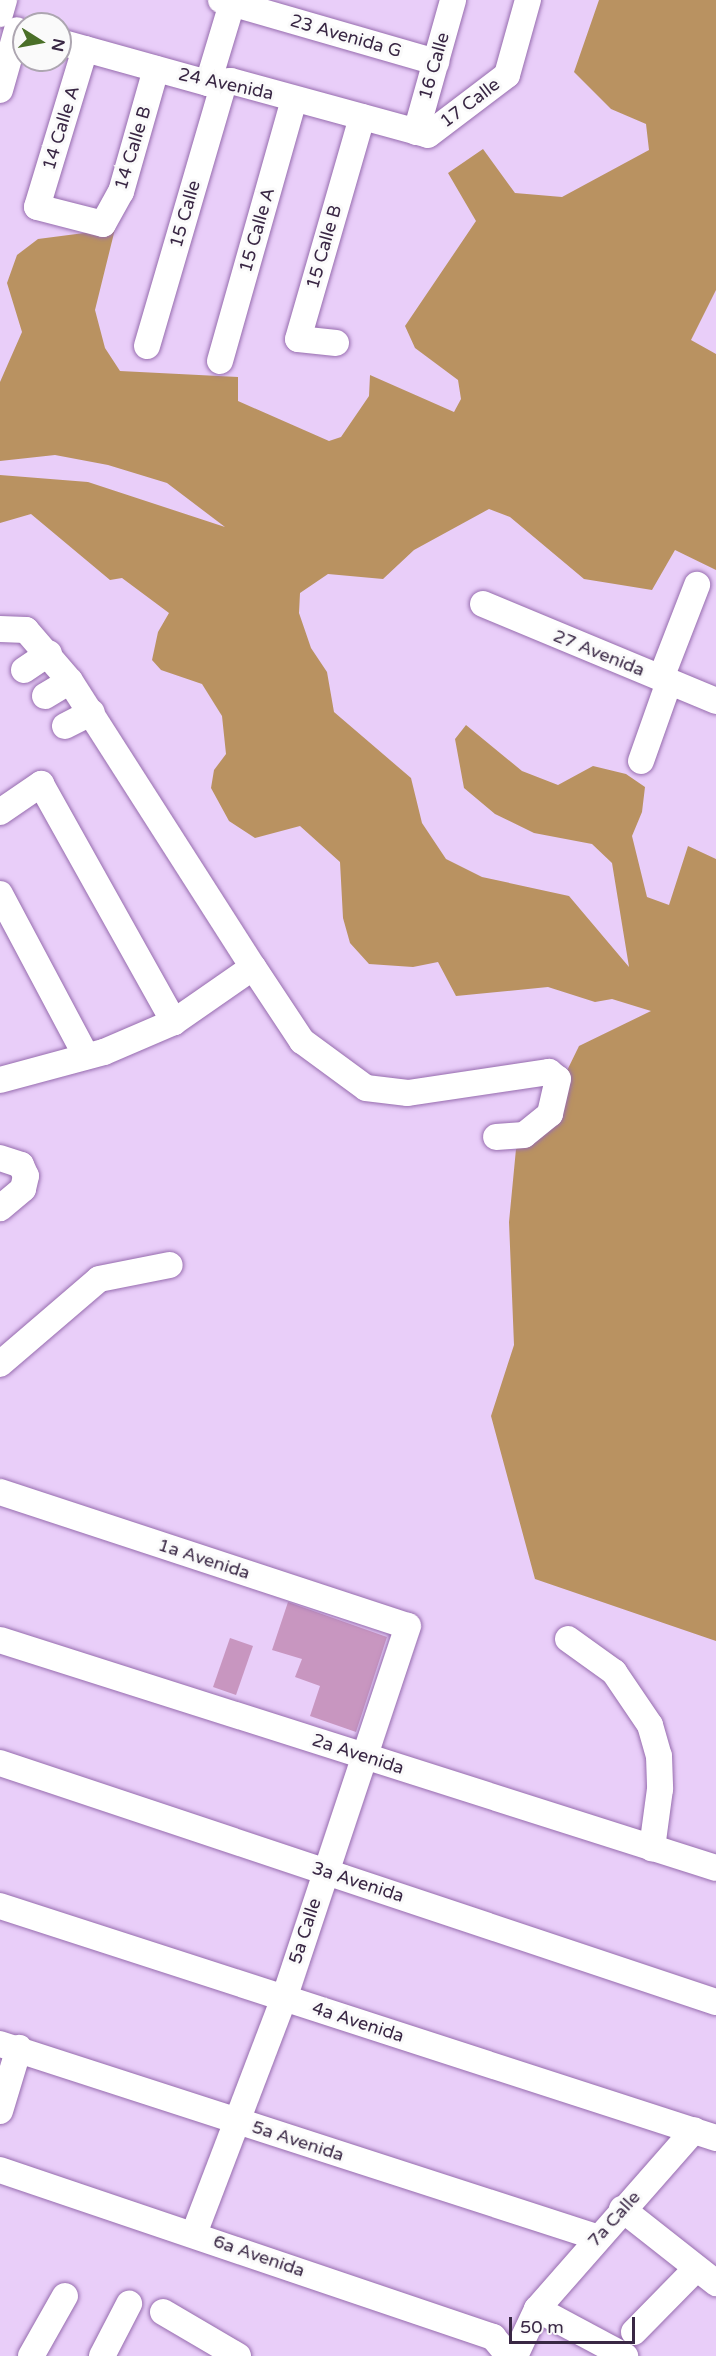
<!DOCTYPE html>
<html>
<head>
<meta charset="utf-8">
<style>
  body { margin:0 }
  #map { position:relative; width:716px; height:2356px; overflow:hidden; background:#e9cef9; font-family:"Varela Round",sans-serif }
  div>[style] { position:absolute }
  .forest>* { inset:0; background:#b99261 }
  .building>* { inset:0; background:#c896c0 }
  .roads { filter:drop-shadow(0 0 2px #966cae) drop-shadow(0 0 2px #966cae) }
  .minor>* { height:26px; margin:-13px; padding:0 13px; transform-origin:13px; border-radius:13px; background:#fff }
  span { translate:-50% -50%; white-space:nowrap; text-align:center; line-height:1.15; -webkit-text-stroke:6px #fafafa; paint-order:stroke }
  .street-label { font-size:18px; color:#392744 }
  .north { position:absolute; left:12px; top:12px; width:60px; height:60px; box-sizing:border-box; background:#fafafa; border:2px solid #ada6b1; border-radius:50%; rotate:101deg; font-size:16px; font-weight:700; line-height:24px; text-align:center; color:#392744 }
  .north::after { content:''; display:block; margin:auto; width:21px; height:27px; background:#4a6f28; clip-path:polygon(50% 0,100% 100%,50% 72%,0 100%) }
  .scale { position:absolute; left:509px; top:2317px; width:126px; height:27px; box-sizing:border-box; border:3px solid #392744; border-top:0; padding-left:8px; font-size:18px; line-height:21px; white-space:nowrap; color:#392744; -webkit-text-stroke:4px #fafafa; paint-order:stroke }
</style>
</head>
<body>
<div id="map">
  <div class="forest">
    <div style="clip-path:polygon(599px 0,716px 0,716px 290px,691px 340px,716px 354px,716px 570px,675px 550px,652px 590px,584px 579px,510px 517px,489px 509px,414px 550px,383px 579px,328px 574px,300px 593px,299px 613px,311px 648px,327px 672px,334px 712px,411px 778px,422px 823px,446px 859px,482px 877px,569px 896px,629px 967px,612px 863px,592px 844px,534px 833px,495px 814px,464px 788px,455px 739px,466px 725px,522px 771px,558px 785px,593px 766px,626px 774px,645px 787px,642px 812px,632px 836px,647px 897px,669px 905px,688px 846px,716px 859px,716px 1641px,535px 1579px,491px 1416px,514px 1345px,509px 1222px,516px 1149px,538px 1130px,579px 1046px,651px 1011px,612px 999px,595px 1002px,548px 987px,456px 996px,438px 962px,413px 967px,369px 964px,350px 943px,343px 918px,340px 862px,300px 826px,255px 838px,229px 821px,211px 788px,214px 770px,226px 754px,222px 716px,202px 684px,161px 670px,152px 660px,158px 632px,169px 613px,122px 578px,110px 580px,31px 514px,0 523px,0 475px,88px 482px,225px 527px,167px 483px,108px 465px,55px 455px,0 461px,0 382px,22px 332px,7px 283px,17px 255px,38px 239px,115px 229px,95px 310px,105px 348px,120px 371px,238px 377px,238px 401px,329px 441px,341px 437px,369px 396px,370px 375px,454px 412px,461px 399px,458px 380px,415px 348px,405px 326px,476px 221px,448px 173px,483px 149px,515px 193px,562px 197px,649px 150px,646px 124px,611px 109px,574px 72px)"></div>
  </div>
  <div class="building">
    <div style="clip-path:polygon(288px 1602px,387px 1637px,356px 1732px,310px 1716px,320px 1686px,295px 1677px,302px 1659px,272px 1650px)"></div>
    <div style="clip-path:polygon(230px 1638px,253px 1646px,236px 1695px,213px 1687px)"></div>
  </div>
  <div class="roads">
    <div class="minor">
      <div style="left:221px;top:0;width:224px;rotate:16.1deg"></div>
      <div style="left:0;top:14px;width:15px;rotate:-74deg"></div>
      <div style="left:60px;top:42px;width:154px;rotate:15.5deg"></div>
      <div style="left:208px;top:83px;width:23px;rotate:-5deg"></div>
      <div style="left:231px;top:81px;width:204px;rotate:15.3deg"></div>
      <div style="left:428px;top:135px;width:99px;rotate:-37.2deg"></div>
      <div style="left:507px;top:75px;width:78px;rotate:-74.4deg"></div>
      <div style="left:85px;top:49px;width:165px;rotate:106.9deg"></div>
      <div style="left:37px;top:207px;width:68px;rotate:14.4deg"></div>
      <div style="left:103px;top:224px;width:37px;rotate:-61deg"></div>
      <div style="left:121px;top:192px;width:128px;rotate:-74.1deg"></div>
      <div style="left:208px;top:83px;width:87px;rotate:-73.2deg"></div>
      <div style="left:0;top:90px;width:62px;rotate:-74.2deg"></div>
      <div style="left:416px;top:132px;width:137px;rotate:-74.3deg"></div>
      <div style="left:336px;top:343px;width:38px;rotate:-174deg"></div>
      <div style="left:298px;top:339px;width:231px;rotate:-73.9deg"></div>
      <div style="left:147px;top:346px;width:275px;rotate:-73.7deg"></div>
      <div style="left:220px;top:361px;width:272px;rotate:-74.2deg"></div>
      <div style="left:483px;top:604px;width:252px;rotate:22.6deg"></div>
      <div style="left:0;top:629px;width:26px;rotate:2deg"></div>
      <div style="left:26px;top:630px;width:67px;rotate:49.2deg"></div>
      <div style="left:70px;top:681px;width:340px;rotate:57.4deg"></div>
      <div style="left:24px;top:670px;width:30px;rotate:-34deg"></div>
      <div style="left:661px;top:678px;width:100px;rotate:-68.8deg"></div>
      <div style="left:45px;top:696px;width:29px;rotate:-31deg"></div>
      <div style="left:65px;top:726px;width:30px;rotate:-27deg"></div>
      <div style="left:641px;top:761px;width:84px;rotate:-70.5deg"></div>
      <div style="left:0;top:812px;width:50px;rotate:-34.3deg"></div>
      <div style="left:41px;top:784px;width:273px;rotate:60.8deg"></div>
      <div style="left:0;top:894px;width:181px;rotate:62deg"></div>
      <div style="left:0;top:1080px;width:108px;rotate:-15.1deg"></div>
      <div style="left:104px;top:1052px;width:76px;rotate:-23.2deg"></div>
      <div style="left:174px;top:1022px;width:96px;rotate:-34.8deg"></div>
      <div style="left:253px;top:967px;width:89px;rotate:56.5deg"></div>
      <div style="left:302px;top:1041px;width:79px;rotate:36.3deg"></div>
      <div style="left:366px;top:1088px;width:42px;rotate:6.8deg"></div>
      <div style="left:408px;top:1093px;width:143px;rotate:-8.5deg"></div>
      <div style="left:549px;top:1072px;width:11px;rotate:38deg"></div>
      <div style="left:558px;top:1079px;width:36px;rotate:103deg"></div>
      <div style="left:550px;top:1114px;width:33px;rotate:141deg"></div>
      <div style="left:524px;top:1135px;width:28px;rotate:176deg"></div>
      <div style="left:0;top:1158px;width:22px;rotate:18deg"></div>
      <div style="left:21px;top:1165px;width:12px;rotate:66deg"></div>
      <div style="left:26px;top:1176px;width:13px;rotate:103deg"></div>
      <div style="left:23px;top:1189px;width:30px;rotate:140deg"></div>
      <div style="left:0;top:1364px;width:130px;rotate:-40.6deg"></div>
      <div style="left:99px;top:1279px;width:72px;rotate:-11.2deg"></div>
      <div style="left:0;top:1492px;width:429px;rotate:18.2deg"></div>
      <div style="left:408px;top:1626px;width:392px;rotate:108.4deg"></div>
      <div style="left:284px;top:1998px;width:253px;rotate:110.9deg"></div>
      <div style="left:568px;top:1639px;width:57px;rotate:35.7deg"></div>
      <div style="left:614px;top:1672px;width:64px;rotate:55.8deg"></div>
      <div style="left:650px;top:1725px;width:32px;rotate:74deg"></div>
      <div style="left:659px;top:1756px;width:33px;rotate:88deg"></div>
      <div style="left:660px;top:1789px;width:60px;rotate:97.7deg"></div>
      <div style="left:0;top:1640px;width:751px;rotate:17.66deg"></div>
      <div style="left:0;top:1763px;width:755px;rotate:18.46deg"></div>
      <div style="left:0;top:1906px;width:753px;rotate:17.95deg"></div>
      <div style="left:0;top:2044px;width:626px;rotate:17.94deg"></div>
      <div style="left:0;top:2111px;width:66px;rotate:-73.2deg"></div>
      <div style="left:0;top:2170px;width:521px;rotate:18.71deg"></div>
      <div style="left:493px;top:2337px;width:25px;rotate:50deg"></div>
      <div style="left:622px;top:2209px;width:120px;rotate:38.2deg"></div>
      <div style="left:537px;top:2309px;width:100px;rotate:28.1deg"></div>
      <div style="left:163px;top:2312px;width:87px;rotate:30.4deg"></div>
      <div style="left:634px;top:2332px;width:87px;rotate:-45.5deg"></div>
      <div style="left:31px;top:2356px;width:69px;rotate:-60.5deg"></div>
      <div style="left:102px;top:2356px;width:59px;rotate:-62.6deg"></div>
      <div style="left:515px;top:2356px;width:52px;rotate:-64.9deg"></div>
      <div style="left:537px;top:2309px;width:238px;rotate:-48.7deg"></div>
    </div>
  </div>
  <div class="street-label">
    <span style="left:346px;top:36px;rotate:16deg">23 Avenida G</span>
    <span style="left:434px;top:66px;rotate:-74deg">16 Calle</span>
    <span style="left:226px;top:84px;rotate:12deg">24 Avenida</span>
    <span style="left:470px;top:103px;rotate:-37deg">17 Calle</span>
    <span style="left:61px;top:128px;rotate:-73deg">14 Calle A</span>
    <span style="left:133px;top:148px;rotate:-73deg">14 Calle B</span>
    <span style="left:185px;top:214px;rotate:-74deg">15 Calle</span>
    <span style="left:257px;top:230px;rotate:-74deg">15 Calle A</span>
    <span style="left:324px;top:247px;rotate:-74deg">15 Calle B</span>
    <span style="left:599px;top:653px;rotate:22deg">27 Avenida</span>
    <span style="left:204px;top:1559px;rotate:18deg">1a Avenida</span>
    <span style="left:358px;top:1754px;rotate:18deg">2a Avenida</span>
    <span style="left:358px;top:1882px;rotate:18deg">3a Avenida</span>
    <span style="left:305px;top:1931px;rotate:-72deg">5a Calle</span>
    <span style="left:358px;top:2022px;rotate:18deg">4a Avenida</span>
    <span style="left:298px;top:2141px;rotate:18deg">5a Avenida</span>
    <span style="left:614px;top:2219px;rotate:-48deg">7a Calle</span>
    <span style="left:259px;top:2256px;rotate:19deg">6a Avenida</span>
  </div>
  <div class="north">N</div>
  <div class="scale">50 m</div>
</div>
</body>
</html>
